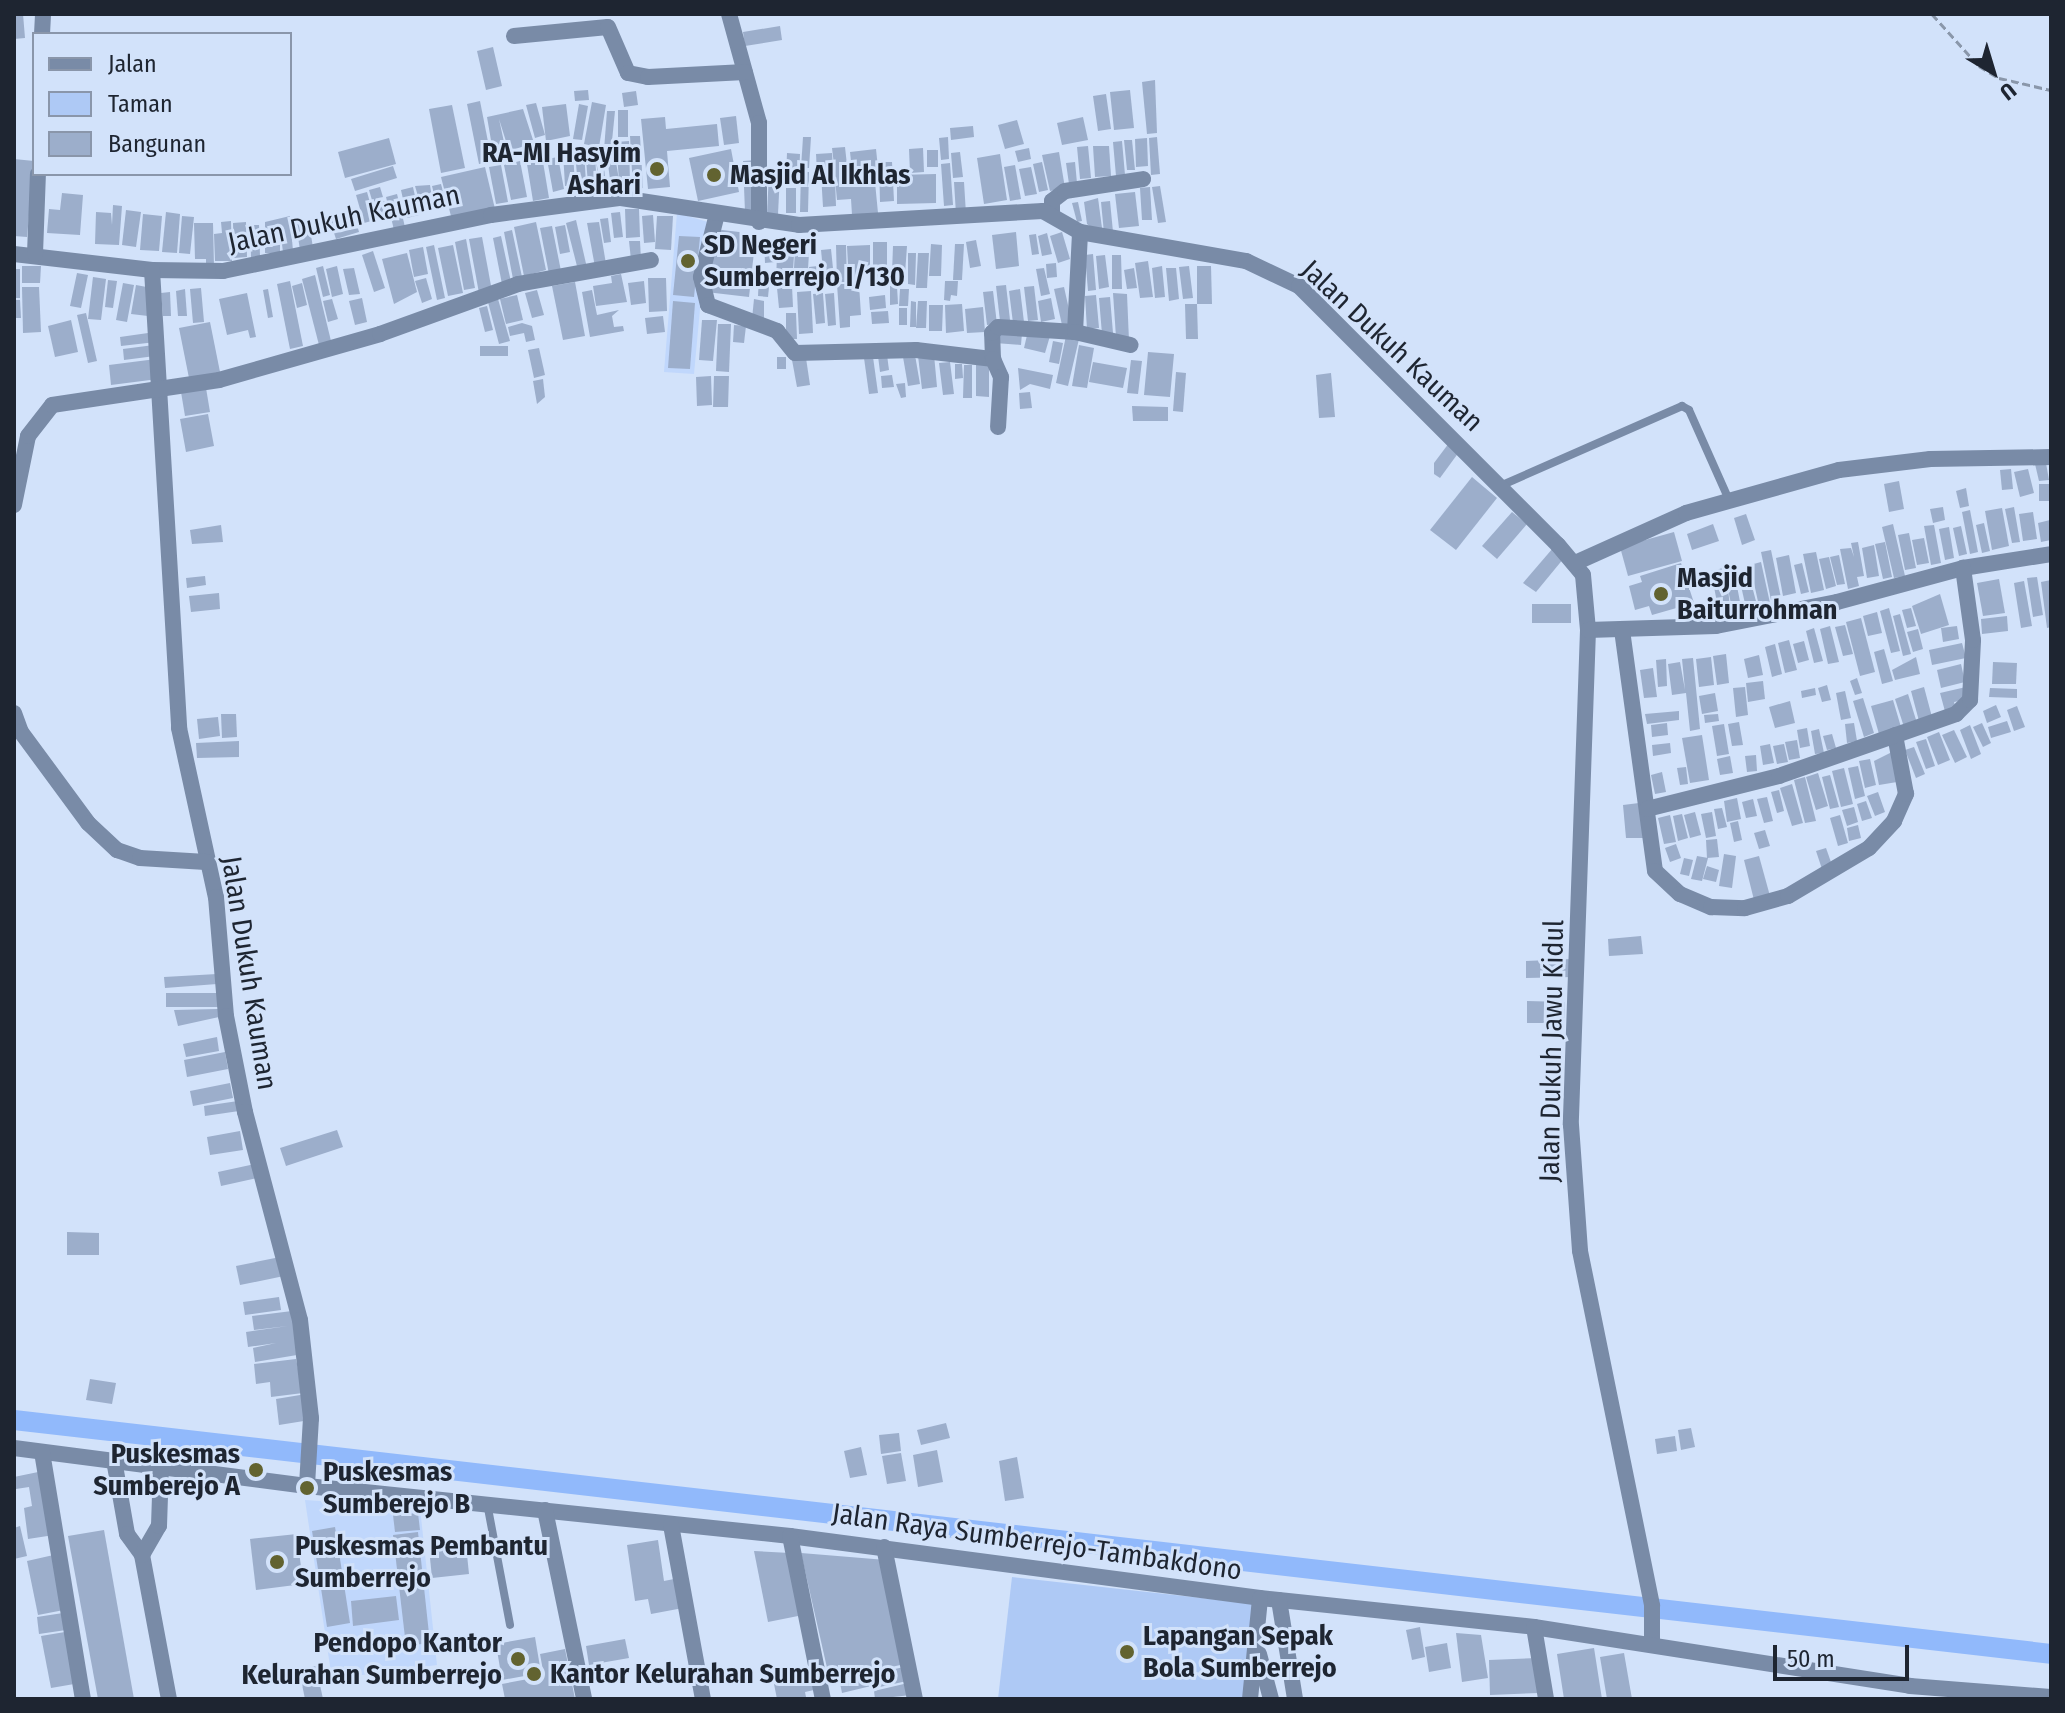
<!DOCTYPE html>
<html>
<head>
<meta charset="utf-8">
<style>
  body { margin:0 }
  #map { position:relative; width:2065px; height:1713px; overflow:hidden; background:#d2e2fa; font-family:"Fira Sans Condensed",sans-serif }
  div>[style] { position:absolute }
  .built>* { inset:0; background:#c0d7fc }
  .green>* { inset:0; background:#aec9f5 }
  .canal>* { height:20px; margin:-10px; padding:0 10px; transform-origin:10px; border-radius:10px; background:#91b9fb }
  .building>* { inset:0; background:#9caecb }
  .path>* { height:3px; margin-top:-1.5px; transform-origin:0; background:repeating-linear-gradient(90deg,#8a97aa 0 8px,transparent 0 12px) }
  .lane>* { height:8px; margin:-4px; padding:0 4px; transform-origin:4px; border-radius:4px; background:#798ba7 }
  .street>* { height:16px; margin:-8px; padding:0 8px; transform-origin:8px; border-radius:8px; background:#798ba7 }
  .dots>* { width:22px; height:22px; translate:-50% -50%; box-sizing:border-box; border:4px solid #d2e2fa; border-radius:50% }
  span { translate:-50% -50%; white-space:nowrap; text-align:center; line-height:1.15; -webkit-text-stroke:6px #d2e2fa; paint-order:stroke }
  .poi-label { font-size:28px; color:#1e2531; font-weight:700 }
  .right { translate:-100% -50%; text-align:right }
  .left { translate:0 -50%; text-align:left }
  .street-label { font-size:28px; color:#1e2531 }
  .frame { position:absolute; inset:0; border:16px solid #1e2531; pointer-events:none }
  .legend { position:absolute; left:32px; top:32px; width:260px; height:144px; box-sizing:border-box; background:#d2e2fa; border:2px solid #8a96aa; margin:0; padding:10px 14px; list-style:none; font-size:24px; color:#1e2531 }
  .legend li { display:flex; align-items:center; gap:16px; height:40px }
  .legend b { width:40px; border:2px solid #8a96aa }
  .north { position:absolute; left:1953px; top:32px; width:80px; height:80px; -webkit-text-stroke:6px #d2e2fa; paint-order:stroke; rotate:142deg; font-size:22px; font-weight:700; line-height:32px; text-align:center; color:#1e2531 }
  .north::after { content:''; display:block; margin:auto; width:28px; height:36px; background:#1e2531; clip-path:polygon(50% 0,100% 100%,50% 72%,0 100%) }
  .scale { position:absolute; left:1773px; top:1645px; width:136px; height:36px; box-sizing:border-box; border:4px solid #1e2531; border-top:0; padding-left:10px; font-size:24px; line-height:28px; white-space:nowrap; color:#1e2531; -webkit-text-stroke:6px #d2e2fa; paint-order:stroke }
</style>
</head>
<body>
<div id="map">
  <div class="built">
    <div style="clip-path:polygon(677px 213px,708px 222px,694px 374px,664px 372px)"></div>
    <div style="clip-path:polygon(305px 1500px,420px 1508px,437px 1665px,332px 1679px)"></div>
  </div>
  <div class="green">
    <div style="clip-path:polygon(1012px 1577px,1256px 1604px,1245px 1699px,998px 1699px)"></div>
  </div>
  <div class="canal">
    <div style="left:14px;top:1420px;width:2050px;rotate:6.55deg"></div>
  </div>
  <div class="building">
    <div style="clip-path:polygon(14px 14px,23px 14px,25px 38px,14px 39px)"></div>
    <div style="clip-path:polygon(780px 26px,782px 40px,745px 46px,743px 32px)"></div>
    <div style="clip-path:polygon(493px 47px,502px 86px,486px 90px,477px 51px)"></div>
    <div style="clip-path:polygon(1155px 80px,1157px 133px,1147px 134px,1142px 82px)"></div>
    <div style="clip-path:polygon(588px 90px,589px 100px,575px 101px,574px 91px)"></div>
    <div style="clip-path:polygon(1130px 90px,1134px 128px,1114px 130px,1110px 92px)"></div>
    <div style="clip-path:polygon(636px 91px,638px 105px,624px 107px,622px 93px)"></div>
    <div style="clip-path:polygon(1106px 94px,1111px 129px,1098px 131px,1093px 96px)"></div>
    <div style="clip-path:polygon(480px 101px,492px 162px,479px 164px,467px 104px)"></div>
    <div style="clip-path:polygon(592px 102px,606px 105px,599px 147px,584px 144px)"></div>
    <div style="clip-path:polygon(536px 103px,545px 135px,535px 138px,526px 105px)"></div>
    <div style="clip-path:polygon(566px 104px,570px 136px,546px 141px,542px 107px)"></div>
    <div style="clip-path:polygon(579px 104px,588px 106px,582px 140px,573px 139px)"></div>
    <div style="clip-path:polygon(452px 105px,465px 168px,441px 173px,429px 109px)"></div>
    <div style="clip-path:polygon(523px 109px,534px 143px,509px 151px,499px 119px,507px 156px,494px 158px,487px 117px)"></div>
    <div style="clip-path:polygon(618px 110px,628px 110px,628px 137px,618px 137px)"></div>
    <div style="clip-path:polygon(607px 111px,615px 111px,611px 151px,604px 150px)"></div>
    <div style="clip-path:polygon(736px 116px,739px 143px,724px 145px,720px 118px)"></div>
    <div style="clip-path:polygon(665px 117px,666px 129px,717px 124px,719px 146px,667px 151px,670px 187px,648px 189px,641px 119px)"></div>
    <div style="clip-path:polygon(1083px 117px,1088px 140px,1062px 145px,1057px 123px)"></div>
    <div style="clip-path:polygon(1017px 120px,1024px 144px,1005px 149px,998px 125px)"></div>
    <div style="clip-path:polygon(973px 126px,974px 137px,951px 140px,950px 128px)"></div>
    <div style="clip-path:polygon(630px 136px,640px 136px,643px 188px,633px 189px)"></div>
    <div style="clip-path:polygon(803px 137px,811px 137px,809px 168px,801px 168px)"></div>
    <div style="clip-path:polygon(1157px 137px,1160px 174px,1151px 175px,1149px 138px)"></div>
    <div style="clip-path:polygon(389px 138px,396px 164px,345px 178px,338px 152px)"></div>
    <div style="clip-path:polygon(939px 138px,948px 137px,949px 159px,941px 160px)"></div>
    <div style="clip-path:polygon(1147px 138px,1148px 166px,1136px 167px,1135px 139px)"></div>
    <div style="clip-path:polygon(1124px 140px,1132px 140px,1135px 170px,1127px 170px)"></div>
    <div style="clip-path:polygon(629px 141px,630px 183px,618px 184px,620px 193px,612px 194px,607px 157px,615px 156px,619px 180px,616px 142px)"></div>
    <div style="clip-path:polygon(1122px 141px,1125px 175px,1116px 176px,1113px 142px)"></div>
    <div style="clip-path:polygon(1088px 146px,1091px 178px,1080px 179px,1077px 147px)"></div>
    <div style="clip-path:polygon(1093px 146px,1109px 146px,1111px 176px,1095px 177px)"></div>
    <div style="clip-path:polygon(845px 147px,848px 174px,874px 172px,878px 213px,852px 215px,851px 199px,837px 200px,835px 179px,836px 206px,823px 207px,821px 174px,835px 173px,832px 148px)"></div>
    <div style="clip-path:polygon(923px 148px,924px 172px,910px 173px,909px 149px)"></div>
    <div style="clip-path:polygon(1029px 148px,1031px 159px,1018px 162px,1015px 151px)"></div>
    <div style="clip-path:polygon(731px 149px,739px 192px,698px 201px,689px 158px)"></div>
    <div style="clip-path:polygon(876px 149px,878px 168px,852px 170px,850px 152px)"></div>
    <div style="clip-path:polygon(927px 150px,938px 150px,938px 167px,927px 167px)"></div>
    <div style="clip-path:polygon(563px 152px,573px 152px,575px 186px,565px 186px)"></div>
    <div style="clip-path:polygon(575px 152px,584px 152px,587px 198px,579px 198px)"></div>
    <div style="clip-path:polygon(960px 152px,963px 177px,953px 178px,951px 153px)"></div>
    <div style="clip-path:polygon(1059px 152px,1065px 188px,1050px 191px,1042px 155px)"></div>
    <div style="clip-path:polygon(787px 153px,800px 154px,799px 177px,786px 176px)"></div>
    <div style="clip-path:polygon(832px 153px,833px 170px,817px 172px,816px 154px)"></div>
    <div style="clip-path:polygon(1000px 154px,1007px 200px,984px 204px,977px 158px)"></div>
    <div style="clip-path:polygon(542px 156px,549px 198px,533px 201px,526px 158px)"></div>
    <div style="clip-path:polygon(558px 157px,564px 189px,553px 192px,547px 159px)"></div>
    <div style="clip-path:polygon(595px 158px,598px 196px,589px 196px,586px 159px)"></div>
    <div style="clip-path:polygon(14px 159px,34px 161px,27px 237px,14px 236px)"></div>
    <div style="clip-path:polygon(596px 159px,603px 159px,607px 194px,600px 195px)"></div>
    <div style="clip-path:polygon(757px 160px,758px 211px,745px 212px,743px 161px)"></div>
    <div style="clip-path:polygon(520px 161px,527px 197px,511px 200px,504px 165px)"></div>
    <div style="clip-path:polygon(879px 162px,892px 162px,894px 201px,880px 202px)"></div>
    <div style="clip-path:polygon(1042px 162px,1048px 190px,1039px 192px,1033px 164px)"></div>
    <div style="clip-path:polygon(1075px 162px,1077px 183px,1069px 184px,1066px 163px)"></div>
    <div style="clip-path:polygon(950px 163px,953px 205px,944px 206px,941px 164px)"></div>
    <div style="clip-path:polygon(501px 165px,508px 202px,496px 204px,489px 167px)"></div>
    <div style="clip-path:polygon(1015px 165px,1021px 199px,1010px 201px,1004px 167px)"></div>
    <div style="clip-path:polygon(393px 166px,397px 178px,355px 191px,351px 179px)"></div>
    <div style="clip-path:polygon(485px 167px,495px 209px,452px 220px,441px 177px)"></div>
    <div style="clip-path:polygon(1031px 167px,1037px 194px,1025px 196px,1019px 169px)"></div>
    <div style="clip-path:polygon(801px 172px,809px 172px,808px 212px,800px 212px)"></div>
    <div style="clip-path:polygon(769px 173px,780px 174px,778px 214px,767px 214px)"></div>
    <div style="clip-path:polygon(936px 174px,936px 203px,897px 204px,897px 175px)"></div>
    <div style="clip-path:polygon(954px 182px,964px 182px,966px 214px,956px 214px)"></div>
    <div style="clip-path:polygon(441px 184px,447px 207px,438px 210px,432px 186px)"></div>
    <div style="clip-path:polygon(430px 185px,434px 211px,423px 213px,415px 186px)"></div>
    <div style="clip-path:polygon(1160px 186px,1166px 222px,1158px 223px,1152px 187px)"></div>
    <div style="clip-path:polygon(380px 187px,388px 214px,377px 217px,369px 190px)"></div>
    <div style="clip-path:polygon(413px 187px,419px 215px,407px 218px,401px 190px)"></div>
    <div style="clip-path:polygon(1150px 187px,1152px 220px,1142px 220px,1140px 188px)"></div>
    <div style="clip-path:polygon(786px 188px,796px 188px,796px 213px,786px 213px)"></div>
    <div style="clip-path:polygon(367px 192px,375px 220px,364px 223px,356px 195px)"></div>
    <div style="clip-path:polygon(1135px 192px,1139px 226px,1119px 228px,1115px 194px)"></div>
    <div style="clip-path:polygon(62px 193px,83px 195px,80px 235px,47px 233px,49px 209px,60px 210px)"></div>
    <div style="clip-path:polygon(397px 194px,405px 227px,394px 230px,386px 197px)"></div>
    <div style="clip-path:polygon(1098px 198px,1102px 228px,1094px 230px,1087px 224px,1084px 202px)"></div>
    <div style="clip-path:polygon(1110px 201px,1113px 232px,1104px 233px,1101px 202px)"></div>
    <div style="clip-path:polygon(1078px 202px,1082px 221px,1077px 222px,1072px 203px)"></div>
    <div style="clip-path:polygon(113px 205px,122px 206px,119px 245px,95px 244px,96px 212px,111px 213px,112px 225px)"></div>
    <div style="clip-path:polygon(625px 209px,639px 209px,640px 237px,626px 238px)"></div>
    <div style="clip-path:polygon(126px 210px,141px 212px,136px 247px,122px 245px)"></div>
    <div style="clip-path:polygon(166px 212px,180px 214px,177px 253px,162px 252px)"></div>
    <div style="clip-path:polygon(620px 212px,623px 237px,614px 238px,611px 213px)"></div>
    <div style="clip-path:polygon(143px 214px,162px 216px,159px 251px,140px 250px)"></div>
    <div style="clip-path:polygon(354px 214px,359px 232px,336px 239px,330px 221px)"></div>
    <div style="clip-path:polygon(653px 215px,655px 242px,644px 243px,642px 216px)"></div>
    <div style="clip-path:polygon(182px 216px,194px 217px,190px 254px,179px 253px)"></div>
    <div style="clip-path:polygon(290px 216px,293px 251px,283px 252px,280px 229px,280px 253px,265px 253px,265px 222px)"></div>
    <div style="clip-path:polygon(657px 216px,673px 216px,671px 250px,655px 249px)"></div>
    <div style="clip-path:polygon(608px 218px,611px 242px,604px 243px,600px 219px)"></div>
    <div style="clip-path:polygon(576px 220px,587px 268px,578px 270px,566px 223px)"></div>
    <div style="clip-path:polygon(231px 221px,232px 261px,215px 261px,214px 234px,222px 233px,221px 222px)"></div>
    <div style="clip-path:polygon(246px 222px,247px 257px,234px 258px,233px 223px)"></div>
    <div style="clip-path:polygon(309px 222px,313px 248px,300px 250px,296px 224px)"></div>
    <div style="clip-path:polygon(536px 222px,546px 270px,524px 276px,514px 227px)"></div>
    <div style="clip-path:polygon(599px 222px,606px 264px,595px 267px,587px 223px)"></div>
    <div style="clip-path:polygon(194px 223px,213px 223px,214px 267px,206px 267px,206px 259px,195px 259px)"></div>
    <div style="clip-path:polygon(250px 225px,259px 225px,260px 257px,251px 257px)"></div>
    <div style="clip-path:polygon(565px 225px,570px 252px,560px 254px,555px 227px)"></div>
    <div style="clip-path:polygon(552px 226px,561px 271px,549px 274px,540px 228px)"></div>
    <div style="clip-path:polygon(714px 229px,756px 234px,749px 297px,706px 292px)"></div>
    <div style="clip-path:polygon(512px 230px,522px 277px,513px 279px,504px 232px)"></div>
    <div style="clip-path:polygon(1016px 232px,1019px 266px,996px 269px,992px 235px)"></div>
    <div style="clip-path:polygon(1062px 232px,1070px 259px,1058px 263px,1050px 236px)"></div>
    <div style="clip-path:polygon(1047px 233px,1052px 254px,1042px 256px,1038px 236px)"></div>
    <div style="clip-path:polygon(1036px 234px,1039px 254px,1032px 255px,1029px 235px)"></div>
    <div style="clip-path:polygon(501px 236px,511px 282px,502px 284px,493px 238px)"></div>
    <div style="clip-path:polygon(679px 236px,700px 237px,694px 297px,673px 295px)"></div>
    <div style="clip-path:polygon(482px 237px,492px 291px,479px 293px,469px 239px)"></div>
    <div style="clip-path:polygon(466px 239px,475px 288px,464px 290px,455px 242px)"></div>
    <div style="clip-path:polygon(764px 239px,775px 239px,775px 262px,765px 263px)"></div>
    <div style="clip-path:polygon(976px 240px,981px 266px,970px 268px,966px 242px)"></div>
    <div style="clip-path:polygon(629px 241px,640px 241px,641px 260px,631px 260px)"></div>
    <div style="clip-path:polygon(873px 242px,887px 242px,887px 284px,873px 284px)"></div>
    <div style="clip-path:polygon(931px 244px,942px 245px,941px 276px,929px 276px)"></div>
    <div style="clip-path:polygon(955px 244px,964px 244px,962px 280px,953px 280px)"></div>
    <div style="clip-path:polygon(434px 245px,445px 298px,437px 300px,426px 247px)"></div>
    <div style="clip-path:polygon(453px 245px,463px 293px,448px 296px,438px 248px)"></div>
    <div style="clip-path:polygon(836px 245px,846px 245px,847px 282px,837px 282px)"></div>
    <div style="clip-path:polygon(870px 245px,870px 267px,861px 267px,861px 282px,849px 283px,847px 246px)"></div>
    <div style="clip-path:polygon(893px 246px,907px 246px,905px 274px,892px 273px)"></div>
    <div style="clip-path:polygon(423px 247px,428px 274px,414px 277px,409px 250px)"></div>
    <div style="clip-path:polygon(831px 249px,834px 278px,824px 280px,821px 250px)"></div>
    <div style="clip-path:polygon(373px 251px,385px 288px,374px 292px,362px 255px)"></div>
    <div style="clip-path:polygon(777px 252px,794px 255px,792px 284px,776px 284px)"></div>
    <div style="clip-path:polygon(795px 252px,809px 253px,807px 285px,793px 284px)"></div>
    <div style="clip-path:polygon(407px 253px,417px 292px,394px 304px,382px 259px)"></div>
    <div style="clip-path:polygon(908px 253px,916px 253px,915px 285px,908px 284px)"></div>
    <div style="clip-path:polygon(918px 253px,929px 253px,927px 288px,916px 288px)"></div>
    <div style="clip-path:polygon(1093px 254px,1096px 290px,1088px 291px,1085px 255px)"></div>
    <div style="clip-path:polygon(1105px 255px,1109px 287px,1099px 289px,1096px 256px)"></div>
    <div style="clip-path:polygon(1112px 255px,1121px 255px,1122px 289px,1112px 289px)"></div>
    <div style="clip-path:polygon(1148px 261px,1153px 297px,1140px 298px,1135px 263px)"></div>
    <div style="clip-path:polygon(1056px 263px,1057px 277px,1047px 278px,1046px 264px)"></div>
    <div style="clip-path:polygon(22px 266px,41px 266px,40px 283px,22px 283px)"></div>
    <div style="clip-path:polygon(323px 266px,330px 295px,323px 297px,316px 268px)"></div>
    <div style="clip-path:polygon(337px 266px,343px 294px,332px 297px,326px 269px)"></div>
    <div style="clip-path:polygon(818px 266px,820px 286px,811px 287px,809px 267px)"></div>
    <div style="clip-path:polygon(1162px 266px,1165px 297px,1155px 298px,1152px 268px)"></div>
    <div style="clip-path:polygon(1189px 266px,1193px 298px,1183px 299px,1179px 267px)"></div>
    <div style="clip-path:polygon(1197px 266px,1211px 266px,1212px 304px,1197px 304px)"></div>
    <div style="clip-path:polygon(354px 268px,360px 294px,349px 295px,343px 269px)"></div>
    <div style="clip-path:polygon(1044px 268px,1050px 294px,1041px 296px,1036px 269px)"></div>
    <div style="clip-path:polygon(1134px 268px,1137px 288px,1127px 289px,1124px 270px)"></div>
    <div style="clip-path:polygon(1166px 268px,1176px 268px,1179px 299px,1169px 301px)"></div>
    <div style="clip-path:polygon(14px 269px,20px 269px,20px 298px,14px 298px)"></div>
    <div style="clip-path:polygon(77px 273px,88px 275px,81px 308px,70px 306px)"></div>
    <div style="clip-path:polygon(621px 274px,627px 302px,596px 306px,593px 286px,612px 283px,611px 276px)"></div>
    <div style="clip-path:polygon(315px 275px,331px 341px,319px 345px,302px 279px)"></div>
    <div style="clip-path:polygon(759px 276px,770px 277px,768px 297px,758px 296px)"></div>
    <div style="clip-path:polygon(93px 277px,106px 279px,101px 320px,88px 319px)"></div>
    <div style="clip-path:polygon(426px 278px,432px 299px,422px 303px,415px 281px)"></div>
    <div style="clip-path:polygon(648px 278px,666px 278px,667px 311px,649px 312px)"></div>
    <div style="clip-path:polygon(108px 280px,117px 281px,113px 308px,105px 307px)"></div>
    <div style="clip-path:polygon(290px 281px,303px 346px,290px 349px,277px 284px)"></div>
    <div style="clip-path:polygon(644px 281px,646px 303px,631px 305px,628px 283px)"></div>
    <div style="clip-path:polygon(945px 281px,958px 281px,957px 296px,951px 295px,950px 301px,944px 300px)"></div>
    <div style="clip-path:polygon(575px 282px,585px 336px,563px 340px,552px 286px)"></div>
    <div style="clip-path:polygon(123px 283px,134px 285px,127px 322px,116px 320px)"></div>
    <div style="clip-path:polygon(302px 283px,307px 305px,297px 308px,292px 286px)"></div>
    <div style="clip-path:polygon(837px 284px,859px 284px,861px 315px,850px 316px,850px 327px,840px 328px)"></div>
    <div style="clip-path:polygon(136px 285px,152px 288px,148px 316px,131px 314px)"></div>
    <div style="clip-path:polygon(1006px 285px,1010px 320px,1000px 321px,996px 286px)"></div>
    <div style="clip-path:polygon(792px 286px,793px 307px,779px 308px,777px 288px)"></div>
    <div style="clip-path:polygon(890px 286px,897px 286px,898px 304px,890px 305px)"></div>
    <div style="clip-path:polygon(1034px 286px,1038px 320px,1028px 321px,1024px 287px)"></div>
    <div style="clip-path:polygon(22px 287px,39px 287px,41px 332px,23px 333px)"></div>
    <div style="clip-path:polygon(1064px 287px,1072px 323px,1062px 325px,1054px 289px)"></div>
    <div style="clip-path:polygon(201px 288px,204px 322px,193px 323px,190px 289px)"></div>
    <div style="clip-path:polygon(185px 289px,187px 316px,178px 316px,176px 291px)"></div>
    <div style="clip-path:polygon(268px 289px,273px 317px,268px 318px,263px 290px)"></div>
    <div style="clip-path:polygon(900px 289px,909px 289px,908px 306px,899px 306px)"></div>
    <div style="clip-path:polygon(1020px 289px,1024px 322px,1013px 323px,1009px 291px)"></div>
    <div style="clip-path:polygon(537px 290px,544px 315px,532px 318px,525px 293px)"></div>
    <div style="clip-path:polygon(592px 290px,597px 315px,619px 310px,612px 316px,614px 327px,623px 326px,624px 331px,590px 337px,582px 292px)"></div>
    <div style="clip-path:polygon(811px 291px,813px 333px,799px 334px,797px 292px)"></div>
    <div style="clip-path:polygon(993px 291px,997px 324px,987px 325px,983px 292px)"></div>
    <div style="clip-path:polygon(170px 292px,171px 316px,163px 316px,161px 293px)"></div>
    <div style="clip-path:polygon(247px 293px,256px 337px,250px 338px,248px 330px,227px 335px,219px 299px)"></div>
    <div style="clip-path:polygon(823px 293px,825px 323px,816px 324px,813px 294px)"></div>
    <div style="clip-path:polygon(834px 293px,836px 325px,828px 326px,825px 294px)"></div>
    <div style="clip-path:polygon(1113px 293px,1127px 294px,1129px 341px,1116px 337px)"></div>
    <div style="clip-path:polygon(517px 295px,523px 320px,506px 324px,500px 299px)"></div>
    <div style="clip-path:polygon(885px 295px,886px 308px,870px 310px,869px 297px)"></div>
    <div style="clip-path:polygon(1096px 295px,1099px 328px,1087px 329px,1085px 296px)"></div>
    <div style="clip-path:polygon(1110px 297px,1113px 333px,1102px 334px,1099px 298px)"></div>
    <div style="clip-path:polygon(362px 298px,367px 322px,355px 325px,349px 301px)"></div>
    <div style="clip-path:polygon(1051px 298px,1055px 319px,1041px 322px,1038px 301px)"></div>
    <div style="clip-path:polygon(332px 299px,338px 319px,328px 322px,323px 301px)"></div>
    <div style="clip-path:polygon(498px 299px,510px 341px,499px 344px,488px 302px)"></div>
    <div style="clip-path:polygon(754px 299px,764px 301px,764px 319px,752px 319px)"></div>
    <div style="clip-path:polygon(14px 300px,20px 300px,21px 318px,14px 318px)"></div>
    <div style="clip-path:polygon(673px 301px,695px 303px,690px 369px,668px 368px)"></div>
    <div style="clip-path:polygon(911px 301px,916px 302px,916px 327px,910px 327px)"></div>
    <div style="clip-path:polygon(918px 301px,927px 301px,926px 328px,916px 328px)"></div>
    <div style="clip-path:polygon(962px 304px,964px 331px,946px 333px,945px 305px)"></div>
    <div style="clip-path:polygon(1185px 304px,1197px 304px,1198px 339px,1186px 339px)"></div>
    <div style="clip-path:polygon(929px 305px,943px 305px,942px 331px,929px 331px)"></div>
    <div style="clip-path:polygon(487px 306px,493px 330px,485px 332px,479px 308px)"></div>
    <div style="clip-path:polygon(983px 307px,985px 332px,967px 333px,965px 309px)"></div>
    <div style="clip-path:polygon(899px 308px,907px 308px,907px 325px,899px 325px)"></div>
    <div style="clip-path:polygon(888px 311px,889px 323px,872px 324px,871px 312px)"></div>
    <div style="clip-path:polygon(86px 313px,97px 361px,88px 363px,77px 315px)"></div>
    <div style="clip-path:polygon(786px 313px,796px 313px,797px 339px,786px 339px)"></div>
    <div style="clip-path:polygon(663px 316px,665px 332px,647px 334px,645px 318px)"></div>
    <div style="clip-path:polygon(71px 320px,78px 352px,55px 357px,48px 326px)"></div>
    <div style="clip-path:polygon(702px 320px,717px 320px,713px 361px,699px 360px)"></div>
    <div style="clip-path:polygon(210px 322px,220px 372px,189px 378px,179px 328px)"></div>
    <div style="clip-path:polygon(522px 323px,532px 326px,535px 340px,526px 342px,524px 333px,510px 336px,508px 327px)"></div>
    <div style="clip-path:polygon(718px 324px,731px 324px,729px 372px,716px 371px)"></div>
    <div style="clip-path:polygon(734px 325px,746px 326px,744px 343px,733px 342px)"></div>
    <div style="clip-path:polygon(997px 331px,1022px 333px,1021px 345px,995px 343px)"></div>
    <div style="clip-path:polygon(1028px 331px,1050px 336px,1045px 353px,1024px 348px)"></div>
    <div style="clip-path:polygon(155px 332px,156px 342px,121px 346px,120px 337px)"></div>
    <div style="clip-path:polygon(1066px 336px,1079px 339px,1068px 386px,1056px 383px)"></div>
    <div style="clip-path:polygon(1053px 341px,1063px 343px,1059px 364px,1049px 362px)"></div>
    <div style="clip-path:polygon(154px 345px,155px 356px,124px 360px,123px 349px)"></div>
    <div style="clip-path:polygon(1079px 345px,1094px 348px,1087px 388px,1072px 386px)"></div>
    <div style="clip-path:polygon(480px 346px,508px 346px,508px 356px,480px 356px)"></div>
    <div style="clip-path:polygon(539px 348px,545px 375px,534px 378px,528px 350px)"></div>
    <div style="clip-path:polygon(1148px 352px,1174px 354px,1170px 397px,1144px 395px)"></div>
    <div style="clip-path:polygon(887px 355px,889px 370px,880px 372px,878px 356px)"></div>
    <div style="clip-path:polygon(915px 355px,920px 384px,908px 386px,903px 357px)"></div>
    <div style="clip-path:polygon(934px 355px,937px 387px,922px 389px,918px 356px)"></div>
    <div style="clip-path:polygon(777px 357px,786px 357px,786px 369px,777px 369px)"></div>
    <div style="clip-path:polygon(873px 357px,878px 393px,869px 394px,864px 358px)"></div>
    <div style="clip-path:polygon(806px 358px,810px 385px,797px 387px,792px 360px)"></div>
    <div style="clip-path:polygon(156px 359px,158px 379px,111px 385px,109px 365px)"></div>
    <div style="clip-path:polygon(1131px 360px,1142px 361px,1138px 394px,1127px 393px)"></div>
    <div style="clip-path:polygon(950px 362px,954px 394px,943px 395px,939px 363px)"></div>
    <div style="clip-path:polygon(1093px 362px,1127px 368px,1123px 388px,1089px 382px)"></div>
    <div style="clip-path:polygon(976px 363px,989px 363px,989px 397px,976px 396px)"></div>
    <div style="clip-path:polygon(955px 364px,962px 364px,963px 378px,955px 379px)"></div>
    <div style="clip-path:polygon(964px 365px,972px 365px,972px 398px,963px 398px)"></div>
    <div style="clip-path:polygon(1018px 368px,1053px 375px,1050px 389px,1030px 384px,1020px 390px)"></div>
    <div style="clip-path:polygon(1176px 372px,1186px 373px,1183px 412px,1173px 411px)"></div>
    <div style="clip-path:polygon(1331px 373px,1335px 417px,1319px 418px,1316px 375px)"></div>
    <div style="clip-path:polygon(892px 375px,894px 387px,882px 388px,881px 376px)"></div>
    <div style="clip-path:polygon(711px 376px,712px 405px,697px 406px,696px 377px)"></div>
    <div style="clip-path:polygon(714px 376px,729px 376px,728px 407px,713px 407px)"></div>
    <div style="clip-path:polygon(543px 379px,545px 397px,537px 404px,533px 381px)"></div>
    <div style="clip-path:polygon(905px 383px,906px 397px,901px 398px,896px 384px)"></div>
    <div style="clip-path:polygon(206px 388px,210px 412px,185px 416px,181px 392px)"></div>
    <div style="clip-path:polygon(1030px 392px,1032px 408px,1020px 409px,1019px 393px)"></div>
    <div style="clip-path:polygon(1132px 406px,1168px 407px,1168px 421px,1133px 421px)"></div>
    <div style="clip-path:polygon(208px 414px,214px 446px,186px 452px,180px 419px)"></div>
    <div style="clip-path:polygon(1449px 443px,1459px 452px,1440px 478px,1434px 474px,1434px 463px)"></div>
    <div style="clip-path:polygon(2046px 463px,2049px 480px,2039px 481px,2035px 464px)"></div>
    <div style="clip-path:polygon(2011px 469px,2013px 489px,2002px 490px,2000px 470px)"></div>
    <div style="clip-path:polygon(2028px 469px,2034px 493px,2020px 497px,2014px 472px)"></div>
    <div style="clip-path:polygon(1472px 477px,1497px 498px,1456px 550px,1430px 530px)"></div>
    <div style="clip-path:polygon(1899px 481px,1904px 509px,1889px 512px,1884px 484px)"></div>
    <div style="clip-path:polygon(2039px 484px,2049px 484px,2049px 501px,2039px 501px)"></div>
    <div style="clip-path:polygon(1966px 488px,1969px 506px,1960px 508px,1956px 491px)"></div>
    <div style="clip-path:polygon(1943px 507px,1945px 520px,1933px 523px,1930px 509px)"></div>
    <div style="clip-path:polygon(2014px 507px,2020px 542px,2012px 543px,2005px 509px)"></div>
    <div style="clip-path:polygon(2002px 508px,2009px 546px,1992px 550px,1985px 511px)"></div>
    <div style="clip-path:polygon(1970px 510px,1978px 552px,1970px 554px,1962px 512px)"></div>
    <div style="clip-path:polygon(1512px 512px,1527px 524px,1497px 559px,1482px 546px)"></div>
    <div style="clip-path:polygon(2033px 512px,2037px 539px,2023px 541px,2019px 514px)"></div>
    <div style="clip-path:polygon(1746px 514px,1755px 540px,1742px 545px,1734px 518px)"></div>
    <div style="clip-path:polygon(2050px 520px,2051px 540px,2041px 542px,2038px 523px)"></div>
    <div style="clip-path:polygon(1984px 523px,1990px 551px,1982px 553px,1976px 525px)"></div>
    <div style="clip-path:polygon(1713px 524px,1719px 541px,1692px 550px,1687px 534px)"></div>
    <div style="clip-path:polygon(1893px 524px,1905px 576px,1894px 578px,1882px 527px)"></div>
    <div style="clip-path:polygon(221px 525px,223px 542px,192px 544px,190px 530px)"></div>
    <div style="clip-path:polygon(1934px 525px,1941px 563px,1931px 565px,1924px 526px)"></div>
    <div style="clip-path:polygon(1961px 526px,1967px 554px,1959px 556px,1953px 528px)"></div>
    <div style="clip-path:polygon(1949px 527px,1954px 558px,1945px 560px,1939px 529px)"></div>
    <div style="clip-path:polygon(1674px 532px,1682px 561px,1628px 576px,1620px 547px)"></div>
    <div style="clip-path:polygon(1909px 533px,1916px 568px,1905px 570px,1898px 535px)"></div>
    <div style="clip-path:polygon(1924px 538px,1929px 563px,1917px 565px,1912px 540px)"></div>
    <div style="clip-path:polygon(1858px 542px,1864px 576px,1857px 577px,1859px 586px,1848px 589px,1840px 549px,1851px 548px,1854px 557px,1851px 543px)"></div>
    <div style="clip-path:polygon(1885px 542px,1892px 577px,1883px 579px,1875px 544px)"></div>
    <div style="clip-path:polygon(1874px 545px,1879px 576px,1867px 578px,1862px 548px)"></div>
    <div style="clip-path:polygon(1553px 548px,1564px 558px,1536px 592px,1523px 583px)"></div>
    <div style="clip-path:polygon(1771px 550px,1781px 598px,1771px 600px,1761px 552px)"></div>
    <div style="clip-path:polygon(1816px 552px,1824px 590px,1811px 593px,1803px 554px)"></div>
    <div style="clip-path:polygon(1789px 555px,1796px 593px,1783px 596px,1776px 558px)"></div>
    <div style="clip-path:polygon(1839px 555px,1845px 584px,1837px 585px,1830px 557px)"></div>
    <div style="clip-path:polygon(1829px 557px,1836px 586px,1826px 589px,1819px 559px)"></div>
    <div style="clip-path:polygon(1761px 562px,1770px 603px,1759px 606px,1750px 565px)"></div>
    <div style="clip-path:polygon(1681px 563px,1694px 603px,1652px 615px,1649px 606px,1635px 610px,1629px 586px,1642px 582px,1640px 576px)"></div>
    <div style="clip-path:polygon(1802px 563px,1809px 592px,1801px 594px,1794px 565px)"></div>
    <div style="clip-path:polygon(1723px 568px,1726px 583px,1736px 581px,1741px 607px,1732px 609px,1728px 589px,1730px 607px,1718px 608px,1711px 571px)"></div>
    <div style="clip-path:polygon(1749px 575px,1757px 605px,1746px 608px,1739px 577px)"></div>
    <div style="clip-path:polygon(205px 576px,206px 585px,187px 588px,186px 578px)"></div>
    <div style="clip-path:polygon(2037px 577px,2043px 615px,2033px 617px,2027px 578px)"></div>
    <div style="clip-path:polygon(1999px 579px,2005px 613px,1983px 616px,1977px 583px)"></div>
    <div style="clip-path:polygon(2051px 580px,2051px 627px,2047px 628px,2041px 582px)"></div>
    <div style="clip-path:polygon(2024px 581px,2032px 626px,2021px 628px,2014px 583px)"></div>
    <div style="clip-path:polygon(219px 593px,220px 609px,191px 612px,189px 596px)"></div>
    <div style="clip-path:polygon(1940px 594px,1949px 625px,1921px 634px,1912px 606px)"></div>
    <div style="clip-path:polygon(1532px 604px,1571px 604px,1571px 623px,1532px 623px)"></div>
    <div style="clip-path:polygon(1889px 608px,1900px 651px,1891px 653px,1880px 611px)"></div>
    <div style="clip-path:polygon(1911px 608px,1916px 626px,1907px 628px,1902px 610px)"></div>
    <div style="clip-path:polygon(1877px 612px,1882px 633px,1868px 636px,1863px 616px)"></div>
    <div style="clip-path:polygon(1900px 614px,1911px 654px,1903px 656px,1893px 616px)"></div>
    <div style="clip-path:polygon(2007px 616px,2008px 631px,1982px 634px,1981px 619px)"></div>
    <div style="clip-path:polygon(1861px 618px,1875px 672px,1860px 676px,1846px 622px)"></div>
    <div style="clip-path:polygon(1845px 625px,1853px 654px,1843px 656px,1835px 627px)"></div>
    <div style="clip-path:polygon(1830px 626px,1839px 662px,1828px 664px,1820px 629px)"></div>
    <div style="clip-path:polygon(1957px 626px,1959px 639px,1943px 642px,1941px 628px)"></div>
    <div style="clip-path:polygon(1814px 628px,1823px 661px,1814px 663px,1806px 631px)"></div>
    <div style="clip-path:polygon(1918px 629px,1923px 649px,1913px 652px,1907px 632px)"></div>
    <div style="clip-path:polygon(1789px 640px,1797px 670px,1785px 673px,1778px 643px)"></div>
    <div style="clip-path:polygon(1804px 641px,1809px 660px,1798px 663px,1793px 644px)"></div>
    <div style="clip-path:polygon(1962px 643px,1966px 658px,1932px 665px,1929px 650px)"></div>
    <div style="clip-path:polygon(1775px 644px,1782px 674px,1772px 677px,1765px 647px)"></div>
    <div style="clip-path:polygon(1884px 649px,1893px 681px,1882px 684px,1874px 652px)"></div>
    <div style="clip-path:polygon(1726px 654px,1729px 683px,1717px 685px,1713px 656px)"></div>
    <div style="clip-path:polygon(1759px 655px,1763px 675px,1748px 678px,1744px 659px)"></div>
    <div style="clip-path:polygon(1711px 657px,1714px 685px,1699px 687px,1696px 659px)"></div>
    <div style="clip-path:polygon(1916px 657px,1920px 674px,1895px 680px,1892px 670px)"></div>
    <div style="clip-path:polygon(1693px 658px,1700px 729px,1690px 731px,1686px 693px,1672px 695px,1668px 664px,1680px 662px,1685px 690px,1682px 659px)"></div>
    <div style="clip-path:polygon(1666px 659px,1667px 686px,1658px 687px,1656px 660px)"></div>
    <div style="clip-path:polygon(1993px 662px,2017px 663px,2016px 684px,1992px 684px)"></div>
    <div style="clip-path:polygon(1961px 664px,1965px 682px,1941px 688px,1937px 670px)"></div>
    <div style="clip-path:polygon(1653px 668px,1657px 697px,1644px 698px,1640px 670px)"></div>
    <div style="clip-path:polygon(1857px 678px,1862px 693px,1855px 695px,1850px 681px)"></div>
    <div style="clip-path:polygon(1763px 681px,1765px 699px,1748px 702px,1746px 683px)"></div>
    <div style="clip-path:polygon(1827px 685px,1831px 700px,1822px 702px,1818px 688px)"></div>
    <div style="clip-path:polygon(1745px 687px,1748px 715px,1736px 717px,1733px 688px)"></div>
    <div style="clip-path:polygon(1924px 687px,1932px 717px,1919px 721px,1911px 691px)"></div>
    <div style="clip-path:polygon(1966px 687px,1969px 699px,1954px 702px,1957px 712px,1946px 715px,1940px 693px)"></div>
    <div style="clip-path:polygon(1815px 688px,1816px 695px,1802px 698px,1801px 691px)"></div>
    <div style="clip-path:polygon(1990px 688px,2017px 689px,2017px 698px,1989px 697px)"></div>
    <div style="clip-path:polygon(1845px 691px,1851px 718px,1841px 720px,1836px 693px)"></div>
    <div style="clip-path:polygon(1715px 693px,1718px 711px,1702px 714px,1699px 696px)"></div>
    <div style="clip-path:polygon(1908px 694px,1917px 723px,1904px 727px,1895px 699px)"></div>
    <div style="clip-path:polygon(1863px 698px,1874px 733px,1864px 737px,1853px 701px)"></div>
    <div style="clip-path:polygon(1893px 700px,1901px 727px,1879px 734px,1871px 706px)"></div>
    <div style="clip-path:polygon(1790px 701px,1795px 723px,1775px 728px,1769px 707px)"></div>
    <div style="clip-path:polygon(1996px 705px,2001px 717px,1987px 723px,1983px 711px)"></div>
    <div style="clip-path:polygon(2017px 706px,2025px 727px,2014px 731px,2007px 710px)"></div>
    <div style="clip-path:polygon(1679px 711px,1679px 720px,1647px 724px,1645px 714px)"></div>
    <div style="clip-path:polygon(221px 714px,236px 714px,237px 737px,222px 738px)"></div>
    <div style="clip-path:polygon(1718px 714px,1719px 721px,1705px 723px,1704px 715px)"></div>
    <div style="clip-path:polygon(218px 717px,220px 736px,199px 739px,197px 719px)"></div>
    <div style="clip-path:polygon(2007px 721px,2011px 732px,1991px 738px,1988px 727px)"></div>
    <div style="clip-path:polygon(1739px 722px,1743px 745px,1732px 746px,1728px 724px)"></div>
    <div style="clip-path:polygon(1667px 723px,1668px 735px,1652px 737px,1651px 725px)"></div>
    <div style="clip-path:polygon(1854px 723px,1857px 741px,1847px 743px,1845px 724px)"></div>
    <div style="clip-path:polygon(1982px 723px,1991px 743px,1983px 747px,1973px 727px)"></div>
    <div style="clip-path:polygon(1724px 724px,1729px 754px,1717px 756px,1712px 726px)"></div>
    <div style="clip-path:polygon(1970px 725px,1981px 754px,1971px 759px,1960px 730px)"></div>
    <div style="clip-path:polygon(1807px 728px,1810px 746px,1800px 748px,1797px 730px)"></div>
    <div style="clip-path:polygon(1819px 729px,1824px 753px,1815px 754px,1811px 731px)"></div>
    <div style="clip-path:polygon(1954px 730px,1967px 757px,1955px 763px,1942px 735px)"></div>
    <div style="clip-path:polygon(1939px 732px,1950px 760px,1938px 765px,1927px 737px)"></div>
    <div style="clip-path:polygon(1832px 734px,1836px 748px,1827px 750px,1823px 736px)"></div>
    <div style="clip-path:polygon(1702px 735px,1709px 780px,1690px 783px,1682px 738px)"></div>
    <div style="clip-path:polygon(1926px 739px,1935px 766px,1926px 769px,1916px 742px)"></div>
    <div style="clip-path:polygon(1797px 740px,1800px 758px,1789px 760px,1785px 742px)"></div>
    <div style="clip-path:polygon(239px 741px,239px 757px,197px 758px,196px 743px)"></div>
    <div style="clip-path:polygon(1670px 743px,1671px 753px,1653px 756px,1652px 745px)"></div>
    <div style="clip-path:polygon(1770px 744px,1774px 763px,1763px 765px,1760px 746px)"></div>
    <div style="clip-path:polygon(1784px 744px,1788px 762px,1777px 764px,1773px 746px)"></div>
    <div style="clip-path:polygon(1914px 747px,1925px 774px,1916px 778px,1905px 750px)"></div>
    <div style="clip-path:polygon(1896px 750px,1903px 781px,1879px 785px,1874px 761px)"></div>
    <div style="clip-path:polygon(1756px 755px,1757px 771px,1747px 772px,1745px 756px)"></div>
    <div style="clip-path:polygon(1730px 756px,1733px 773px,1720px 775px,1717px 759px)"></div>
    <div style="clip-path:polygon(1870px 759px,1876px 785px,1865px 788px,1859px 761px)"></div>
    <div style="clip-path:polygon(1858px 766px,1865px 796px,1855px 799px,1848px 768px)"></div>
    <div style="clip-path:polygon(1686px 767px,1688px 784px,1680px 785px,1677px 768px)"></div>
    <div style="clip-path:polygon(1844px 768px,1853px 804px,1841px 807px,1832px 771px)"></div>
    <div style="clip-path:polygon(1662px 772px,1666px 792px,1655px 794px,1651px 775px)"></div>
    <div style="clip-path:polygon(1818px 773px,1828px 806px,1816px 810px,1806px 777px)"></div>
    <div style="clip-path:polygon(1830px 775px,1839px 807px,1830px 809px,1822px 777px)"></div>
    <div style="clip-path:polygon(1805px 777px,1816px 821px,1805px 823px,1794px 780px)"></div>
    <div style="clip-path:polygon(1792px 784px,1803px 823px,1792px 826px,1780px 788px)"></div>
    <div style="clip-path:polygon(1779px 790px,1784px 811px,1777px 813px,1771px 792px)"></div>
    <div style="clip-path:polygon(1878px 792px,1885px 812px,1875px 816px,1867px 796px)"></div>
    <div style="clip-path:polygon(1767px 797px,1773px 821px,1764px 823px,1757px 799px)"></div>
    <div style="clip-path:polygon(1737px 798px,1741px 819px,1727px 822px,1724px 801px)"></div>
    <div style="clip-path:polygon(1753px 799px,1757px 816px,1746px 818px,1742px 802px)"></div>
    <div style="clip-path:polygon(1866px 801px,1872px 818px,1862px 821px,1857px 804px)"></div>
    <div style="clip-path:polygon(1639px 803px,1643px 838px,1626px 838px,1623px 805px)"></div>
    <div style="clip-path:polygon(1854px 807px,1858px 822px,1847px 826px,1842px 810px)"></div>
    <div style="clip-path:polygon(1722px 808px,1727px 827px,1718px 829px,1714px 809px)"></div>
    <div style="clip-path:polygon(1695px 812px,1701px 835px,1690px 838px,1684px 815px)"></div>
    <div style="clip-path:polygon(1712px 812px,1716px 836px,1706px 838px,1701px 814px)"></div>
    <div style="clip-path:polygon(1682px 814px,1688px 838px,1678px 841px,1673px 816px)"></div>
    <div style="clip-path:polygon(1670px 815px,1676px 842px,1664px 844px,1658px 818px)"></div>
    <div style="clip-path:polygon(1840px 815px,1848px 843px,1838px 846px,1830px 818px)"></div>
    <div style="clip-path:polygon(1738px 821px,1742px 840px,1734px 842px,1730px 823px)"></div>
    <div style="clip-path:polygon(1858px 825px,1861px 838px,1849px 841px,1847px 828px)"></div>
    <div style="clip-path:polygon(1765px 830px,1770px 846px,1759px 849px,1754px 833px)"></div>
    <div style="clip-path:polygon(1717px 839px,1719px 857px,1707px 858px,1706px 840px)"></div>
    <div style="clip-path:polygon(1676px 844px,1681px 858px,1670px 862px,1665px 848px)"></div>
    <div style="clip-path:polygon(1826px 848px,1832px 865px,1822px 869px,1816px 851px)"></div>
    <div style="clip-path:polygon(1724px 854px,1736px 856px,1732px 888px,1719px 886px)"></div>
    <div style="clip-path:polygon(1697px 856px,1708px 858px,1702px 881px,1691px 879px)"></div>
    <div style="clip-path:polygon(1759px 856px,1770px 896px,1754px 900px,1744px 860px)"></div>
    <div style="clip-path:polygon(1684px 858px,1693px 860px,1689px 876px,1680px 874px)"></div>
    <div style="clip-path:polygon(1707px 866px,1719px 870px,1716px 882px,1703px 879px)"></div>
    <div style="clip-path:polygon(1641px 936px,1643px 954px,1609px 956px,1608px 939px)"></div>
    <div style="clip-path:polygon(1572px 959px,1573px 977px,1526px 978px,1526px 961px)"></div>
    <div style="clip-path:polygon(217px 974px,217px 984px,165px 988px,164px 977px)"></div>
    <div style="clip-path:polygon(166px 993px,220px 993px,220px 1007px,166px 1007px)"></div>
    <div style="clip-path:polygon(1527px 1001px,1565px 1002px,1564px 1023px,1527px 1023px)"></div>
    <div style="clip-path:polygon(218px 1009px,219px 1017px,178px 1026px,174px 1010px)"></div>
    <div style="clip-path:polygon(217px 1037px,219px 1051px,186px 1057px,183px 1044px)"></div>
    <div style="clip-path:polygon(225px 1052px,228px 1069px,187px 1077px,184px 1060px)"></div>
    <div style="clip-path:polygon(230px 1083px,233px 1098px,193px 1106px,190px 1091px)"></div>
    <div style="clip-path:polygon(238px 1101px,239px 1111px,205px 1116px,204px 1106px)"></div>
    <div style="clip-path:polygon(337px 1130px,343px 1147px,286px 1166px,280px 1148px)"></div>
    <div style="clip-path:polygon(240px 1131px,243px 1150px,210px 1155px,207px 1137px)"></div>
    <div style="clip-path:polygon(259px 1163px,262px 1177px,221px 1186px,218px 1172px)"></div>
    <div style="clip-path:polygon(67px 1232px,99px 1233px,99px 1255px,67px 1255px)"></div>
    <div style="clip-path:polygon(280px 1257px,284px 1276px,240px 1285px,236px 1266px)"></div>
    <div style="clip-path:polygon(279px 1297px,281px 1310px,245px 1315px,243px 1302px)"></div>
    <div style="clip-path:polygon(292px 1311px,297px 1355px,255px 1362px,253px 1348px,276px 1343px,248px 1347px,246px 1332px,288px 1326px,254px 1330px,252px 1316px)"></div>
    <div style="clip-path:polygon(296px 1359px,303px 1393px,271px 1397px,270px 1382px,256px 1384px,254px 1364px)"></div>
    <div style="clip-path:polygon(90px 1379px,116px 1383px,112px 1404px,86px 1400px)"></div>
    <div style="clip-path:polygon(306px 1394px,310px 1420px,279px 1425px,276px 1399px)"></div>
    <div style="clip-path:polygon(946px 1423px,950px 1438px,921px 1445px,917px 1430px)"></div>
    <div style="clip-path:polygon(1691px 1428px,1695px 1447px,1681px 1450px,1678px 1430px)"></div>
    <div style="clip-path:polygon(899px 1433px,901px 1451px,881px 1454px,879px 1435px)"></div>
    <div style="clip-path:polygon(1675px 1436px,1677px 1451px,1657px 1454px,1655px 1439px)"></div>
    <div style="clip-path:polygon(861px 1447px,867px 1475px,850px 1478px,844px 1451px)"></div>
    <div style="clip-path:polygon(937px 1450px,943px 1482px,918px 1487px,913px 1455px)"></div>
    <div style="clip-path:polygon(901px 1453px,906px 1481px,887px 1484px,882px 1456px)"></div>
    <div style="clip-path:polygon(1017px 1457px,1024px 1498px,1005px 1501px,999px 1461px)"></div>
    <div style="clip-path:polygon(43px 1471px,54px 1535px,28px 1539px,24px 1508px,32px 1506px,29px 1487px,16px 1489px,14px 1477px)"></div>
    <div style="clip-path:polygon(418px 1513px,420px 1530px,395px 1532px,393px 1515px)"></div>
    <div style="clip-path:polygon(20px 1526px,27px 1556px,14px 1559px,14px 1528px)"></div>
    <div style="clip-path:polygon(335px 1527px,350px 1623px,327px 1627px,312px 1531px)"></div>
    <div style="clip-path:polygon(104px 1530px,134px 1699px,98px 1699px,68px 1536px)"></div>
    <div style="clip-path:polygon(418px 1532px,430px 1643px,406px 1646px,393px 1535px)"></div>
    <div style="clip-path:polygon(297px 1534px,303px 1584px,256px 1590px,250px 1539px)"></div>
    <div style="clip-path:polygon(658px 1540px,664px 1581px,679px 1578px,683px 1608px,651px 1614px,648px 1599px,635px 1601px,627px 1545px)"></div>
    <div style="clip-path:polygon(466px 1545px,469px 1574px,432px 1578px,429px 1548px)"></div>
    <div style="clip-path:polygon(754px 1551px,790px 1553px,803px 1615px,768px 1622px)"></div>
    <div style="clip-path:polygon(801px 1553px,886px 1560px,909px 1663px,830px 1681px)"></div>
    <div style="clip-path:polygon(58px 1554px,69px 1609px,38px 1615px,27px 1561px)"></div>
    <div style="clip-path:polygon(396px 1596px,399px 1620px,353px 1626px,351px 1601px)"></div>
    <div style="clip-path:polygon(63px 1613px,66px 1630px,39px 1634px,37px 1617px)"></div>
    <div style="clip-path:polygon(1420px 1627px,1425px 1657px,1412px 1660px,1406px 1630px)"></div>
    <div style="clip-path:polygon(71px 1631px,80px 1683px,51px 1688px,41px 1636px)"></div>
    <div style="clip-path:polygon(1456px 1633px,1481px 1635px,1488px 1678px,1462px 1682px)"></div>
    <div style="clip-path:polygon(535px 1637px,541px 1673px,502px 1680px,496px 1644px)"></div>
    <div style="clip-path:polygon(625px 1639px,629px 1658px,589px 1665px,586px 1646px)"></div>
    <div style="clip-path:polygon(1447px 1643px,1451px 1668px,1429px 1672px,1425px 1647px)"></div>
    <div style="clip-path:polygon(1594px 1648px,1602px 1699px,1564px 1699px,1557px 1654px)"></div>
    <div style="clip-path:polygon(565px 1649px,575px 1699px,505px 1699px,502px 1684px,544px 1676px,540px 1654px)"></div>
    <div style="clip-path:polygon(1624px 1653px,1632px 1699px,1607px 1699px,1600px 1657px)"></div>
    <div style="clip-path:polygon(1538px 1658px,1539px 1693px,1490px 1695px,1489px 1660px)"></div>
    <div style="clip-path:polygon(316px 1666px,323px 1699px,305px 1699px,299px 1670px)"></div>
    <div style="clip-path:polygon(904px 1667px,907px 1681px,875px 1688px,872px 1674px)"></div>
    <div style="clip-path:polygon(802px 1674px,803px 1682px,812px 1680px,814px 1690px,805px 1692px,806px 1697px,777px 1699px,773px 1679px)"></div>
    <div style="clip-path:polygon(869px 1676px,871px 1686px,842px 1693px,840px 1683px)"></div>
    <div style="clip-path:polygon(908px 1683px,911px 1695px,875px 1699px,874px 1691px)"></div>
  </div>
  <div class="path">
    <div style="left:1932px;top:14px;width:70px;rotate:47.9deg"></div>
    <div style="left:1979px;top:66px;width:23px;rotate:31deg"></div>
    <div style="left:1999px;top:78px;width:53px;rotate:13deg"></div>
  </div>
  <div class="lane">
    <div style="left:1500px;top:486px;width:199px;rotate:-23.7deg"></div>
    <div style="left:1682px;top:406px;width:8px;rotate:30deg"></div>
    <div style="left:1689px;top:410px;width:98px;rotate:66deg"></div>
    <div style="left:487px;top:1503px;width:124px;rotate:79.3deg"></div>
  </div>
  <div class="street">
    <div style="left:729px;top:14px;width:113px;rotate:74.6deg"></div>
    <div style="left:759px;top:123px;width:99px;rotate:90deg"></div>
    <div style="left:42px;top:34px;width:20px;rotate:-87deg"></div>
    <div style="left:514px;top:36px;width:94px;rotate:-5.5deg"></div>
    <div style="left:608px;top:27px;width:50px;rotate:66.5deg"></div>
    <div style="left:628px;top:73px;width:20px;rotate:11deg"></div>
    <div style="left:648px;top:77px;width:97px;rotate:-3deg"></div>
    <div style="left:717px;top:214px;width:65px;rotate:104.3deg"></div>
    <div style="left:701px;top:277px;width:29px;rotate:76deg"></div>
    <div style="left:708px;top:305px;width:74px;rotate:20.6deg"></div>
    <div style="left:777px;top:331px;width:28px;rotate:51deg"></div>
    <div style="left:795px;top:353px;width:121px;rotate:-1.4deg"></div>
    <div style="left:916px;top:350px;width:78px;rotate:6.7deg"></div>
    <div style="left:993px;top:359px;width:26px;rotate:-92deg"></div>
    <div style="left:992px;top:333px;width:8px;rotate:-45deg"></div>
    <div style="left:998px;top:327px;width:77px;rotate:3.7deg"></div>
    <div style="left:1075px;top:332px;width:100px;rotate:-87.1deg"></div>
    <div style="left:1052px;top:214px;width:13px;rotate:-90deg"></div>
    <div style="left:1052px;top:201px;width:16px;rotate:-38deg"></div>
    <div style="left:1065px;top:191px;width:79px;rotate:-8.7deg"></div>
    <div style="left:14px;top:254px;width:139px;rotate:6.6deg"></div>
    <div style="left:152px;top:270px;width:71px;rotate:0.8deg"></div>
    <div style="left:223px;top:271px;width:274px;rotate:-11.8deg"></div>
    <div style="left:491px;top:215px;width:131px;rotate:-7.5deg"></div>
    <div style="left:621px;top:198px;width:180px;rotate:8.6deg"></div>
    <div style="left:799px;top:225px;width:244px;rotate:-3.3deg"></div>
    <div style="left:1043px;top:211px;width:43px;rotate:29.6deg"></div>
    <div style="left:1080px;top:232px;width:169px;rotate:9.9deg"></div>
    <div style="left:1246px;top:261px;width:59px;rotate:25.3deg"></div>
    <div style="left:1299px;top:286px;width:366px;rotate:45deg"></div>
    <div style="left:1558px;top:545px;width:39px;rotate:50deg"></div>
    <div style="left:1583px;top:575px;width:55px;rotate:84.8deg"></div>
    <div style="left:1588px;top:630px;width:495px;rotate:92deg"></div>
    <div style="left:1571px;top:1125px;width:126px;rotate:85.9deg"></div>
    <div style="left:1580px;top:1251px;width:362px;rotate:78.5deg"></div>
    <div style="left:1652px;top:1606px;width:38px;rotate:90deg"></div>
    <div style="left:35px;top:254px;width:80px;rotate:-87.9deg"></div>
    <div style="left:152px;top:270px;width:459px;rotate:86.6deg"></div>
    <div style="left:179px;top:728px;width:173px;rotate:77.7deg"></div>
    <div style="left:216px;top:897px;width:119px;rotate:85.2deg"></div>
    <div style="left:226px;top:1016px;width:98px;rotate:78.8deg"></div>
    <div style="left:245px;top:1112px;width:215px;rotate:75.2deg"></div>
    <div style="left:300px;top:1320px;width:99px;rotate:83.6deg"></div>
    <div style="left:311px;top:1418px;width:68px;rotate:93.4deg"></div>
    <div style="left:1075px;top:332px;width:57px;rotate:13.1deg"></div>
    <div style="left:993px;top:359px;width:20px;rotate:66deg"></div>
    <div style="left:1001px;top:377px;width:50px;rotate:93.4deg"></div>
    <div style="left:14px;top:505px;width:70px;rotate:-78.5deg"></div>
    <div style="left:28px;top:436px;width:39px;rotate:-52deg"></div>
    <div style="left:52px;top:405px;width:169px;rotate:-8.5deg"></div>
    <div style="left:219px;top:380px;width:167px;rotate:-15.9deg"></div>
    <div style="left:380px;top:334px;width:147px;rotate:-19.9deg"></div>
    <div style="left:518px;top:284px;width:135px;rotate:-10.2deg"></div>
    <div style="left:1575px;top:563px;width:122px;rotate:-24.2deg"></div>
    <div style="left:1686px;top:513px;width:159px;rotate:-15.7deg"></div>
    <div style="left:1839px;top:470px;width:92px;rotate:-6.9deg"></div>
    <div style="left:1930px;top:459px;width:121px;rotate:-0.9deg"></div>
    <div style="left:1588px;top:630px;width:128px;rotate:-1.8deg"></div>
    <div style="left:1716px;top:626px;width:123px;rotate:-11.2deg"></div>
    <div style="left:1837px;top:602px;width:131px;rotate:-15.1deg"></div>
    <div style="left:1963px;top:568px;width:89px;rotate:-9deg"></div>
    <div style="left:1622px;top:630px;width:243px;rotate:82.2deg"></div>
    <div style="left:1655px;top:871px;width:34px;rotate:43deg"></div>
    <div style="left:1680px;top:894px;width:34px;rotate:23deg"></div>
    <div style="left:1711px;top:907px;width:34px;rotate:2deg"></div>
    <div style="left:1745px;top:908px;width:45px;rotate:-15.6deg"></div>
    <div style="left:1788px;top:896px;width:94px;rotate:-30.7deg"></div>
    <div style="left:1869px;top:848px;width:37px;rotate:-47deg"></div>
    <div style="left:1894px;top:821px;width:30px;rotate:-66deg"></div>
    <div style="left:1906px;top:794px;width:60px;rotate:-100.6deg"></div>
    <div style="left:14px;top:713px;width:20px;rotate:70deg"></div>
    <div style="left:21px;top:732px;width:113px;rotate:53.6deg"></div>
    <div style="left:88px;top:823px;width:40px;rotate:43deg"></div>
    <div style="left:117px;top:850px;width:24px;rotate:19deg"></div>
    <div style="left:140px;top:858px;width:66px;rotate:3.5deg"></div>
    <div style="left:1647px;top:809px;width:136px;rotate:-14deg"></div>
    <div style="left:1779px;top:776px;width:188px;rotate:-19.3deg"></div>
    <div style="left:1956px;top:714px;width:20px;rotate:-45deg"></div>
    <div style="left:1970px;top:700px;width:60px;rotate:-87.1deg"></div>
    <div style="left:1973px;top:640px;width:73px;rotate:-97.9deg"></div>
    <div style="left:14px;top:1448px;width:295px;rotate:7.4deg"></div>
    <div style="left:307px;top:1486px;width:486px;rotate:5.9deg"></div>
    <div style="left:790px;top:1536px;width:474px;rotate:7.5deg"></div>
    <div style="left:1260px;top:1598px;width:276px;rotate:6deg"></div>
    <div style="left:1534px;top:1627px;width:381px;rotate:8.9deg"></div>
    <div style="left:1910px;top:1686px;width:141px;rotate:4.5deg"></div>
    <div style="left:42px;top:1452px;width:250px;rotate:80.6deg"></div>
    <div style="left:114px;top:1460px;width:75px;rotate:80deg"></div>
    <div style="left:127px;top:1534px;width:26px;rotate:54deg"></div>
    <div style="left:142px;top:1555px;width:147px;rotate:79.4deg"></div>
    <div style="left:545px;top:1510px;width:193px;rotate:78.3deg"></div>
    <div style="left:671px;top:1525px;width:177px;rotate:79.6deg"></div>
    <div style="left:790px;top:1536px;width:166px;rotate:78.6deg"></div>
    <div style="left:884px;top:1547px;width:155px;rotate:78.5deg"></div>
    <div style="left:142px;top:1555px;width:34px;rotate:-60deg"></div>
    <div style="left:159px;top:1526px;width:60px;rotate:-88.1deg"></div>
    <div style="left:1279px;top:1600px;width:100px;rotate:80.8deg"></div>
    <div style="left:1534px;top:1627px;width:73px;rotate:80.5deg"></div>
    <div style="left:1259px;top:1654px;width:47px;rotate:75.1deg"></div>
    <div style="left:1250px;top:1699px;width:101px;rotate:-84.3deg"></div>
  </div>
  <div class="dots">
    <div style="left:657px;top:169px;background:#626330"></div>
    <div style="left:714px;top:175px;background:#626330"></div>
    <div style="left:688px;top:261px;background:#626330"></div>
    <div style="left:1661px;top:594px;background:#626330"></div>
    <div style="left:256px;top:1470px;background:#626330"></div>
    <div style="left:307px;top:1488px;background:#626330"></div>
    <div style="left:277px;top:1562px;background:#626330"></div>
    <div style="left:1127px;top:1652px;background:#626330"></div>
    <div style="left:518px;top:1659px;background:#626330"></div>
    <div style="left:534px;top:1674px;background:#626330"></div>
  </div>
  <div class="poi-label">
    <span class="right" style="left:641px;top:169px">RA-MI Hasyim<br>Ashari</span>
    <span class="left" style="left:730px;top:175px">Masjid Al Ikhlas</span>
    <span class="left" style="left:704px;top:261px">SD Negeri<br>Sumberrejo I/130</span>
    <span class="left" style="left:1677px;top:594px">Masjid<br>Baiturrohman</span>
    <span class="right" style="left:240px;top:1470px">Puskesmas<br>Sumberejo A</span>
    <span class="left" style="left:323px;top:1488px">Puskesmas<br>Sumberejo B</span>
    <span class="left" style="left:295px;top:1562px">Puskesmas Pembantu<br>Sumberrejo</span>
    <span class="left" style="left:1143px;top:1652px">Lapangan Sepak<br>Bola Sumberrejo</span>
    <span class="right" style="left:502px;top:1659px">Pendopo Kantor<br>Kelurahan Sumberrejo</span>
    <span class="left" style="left:550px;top:1674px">Kantor Kelurahan Sumberrejo</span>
  </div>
  <div class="street-label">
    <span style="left:344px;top:219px;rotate:-12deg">Jalan Dukuh Kauman</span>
    <span style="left:1392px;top:346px;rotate:43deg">Jalan Dukuh Kauman</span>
    <span style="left:249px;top:973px;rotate:81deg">Jalan Dukuh Kauman</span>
    <span style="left:1552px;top:1051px;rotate:-89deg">Jalan Dukuh Jawu Kidul</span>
    <span style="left:1037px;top:1542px;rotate:8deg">Jalan Raya Sumberrejo-Tambakdono</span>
  </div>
  <div class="frame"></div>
  <ul class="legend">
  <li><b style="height:10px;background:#798ba7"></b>Jalan</li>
  <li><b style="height:22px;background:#aec9f5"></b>Taman</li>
  <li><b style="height:22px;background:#9caecb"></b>Bangunan</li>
  </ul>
  <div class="north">U</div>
  <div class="scale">50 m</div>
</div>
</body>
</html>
